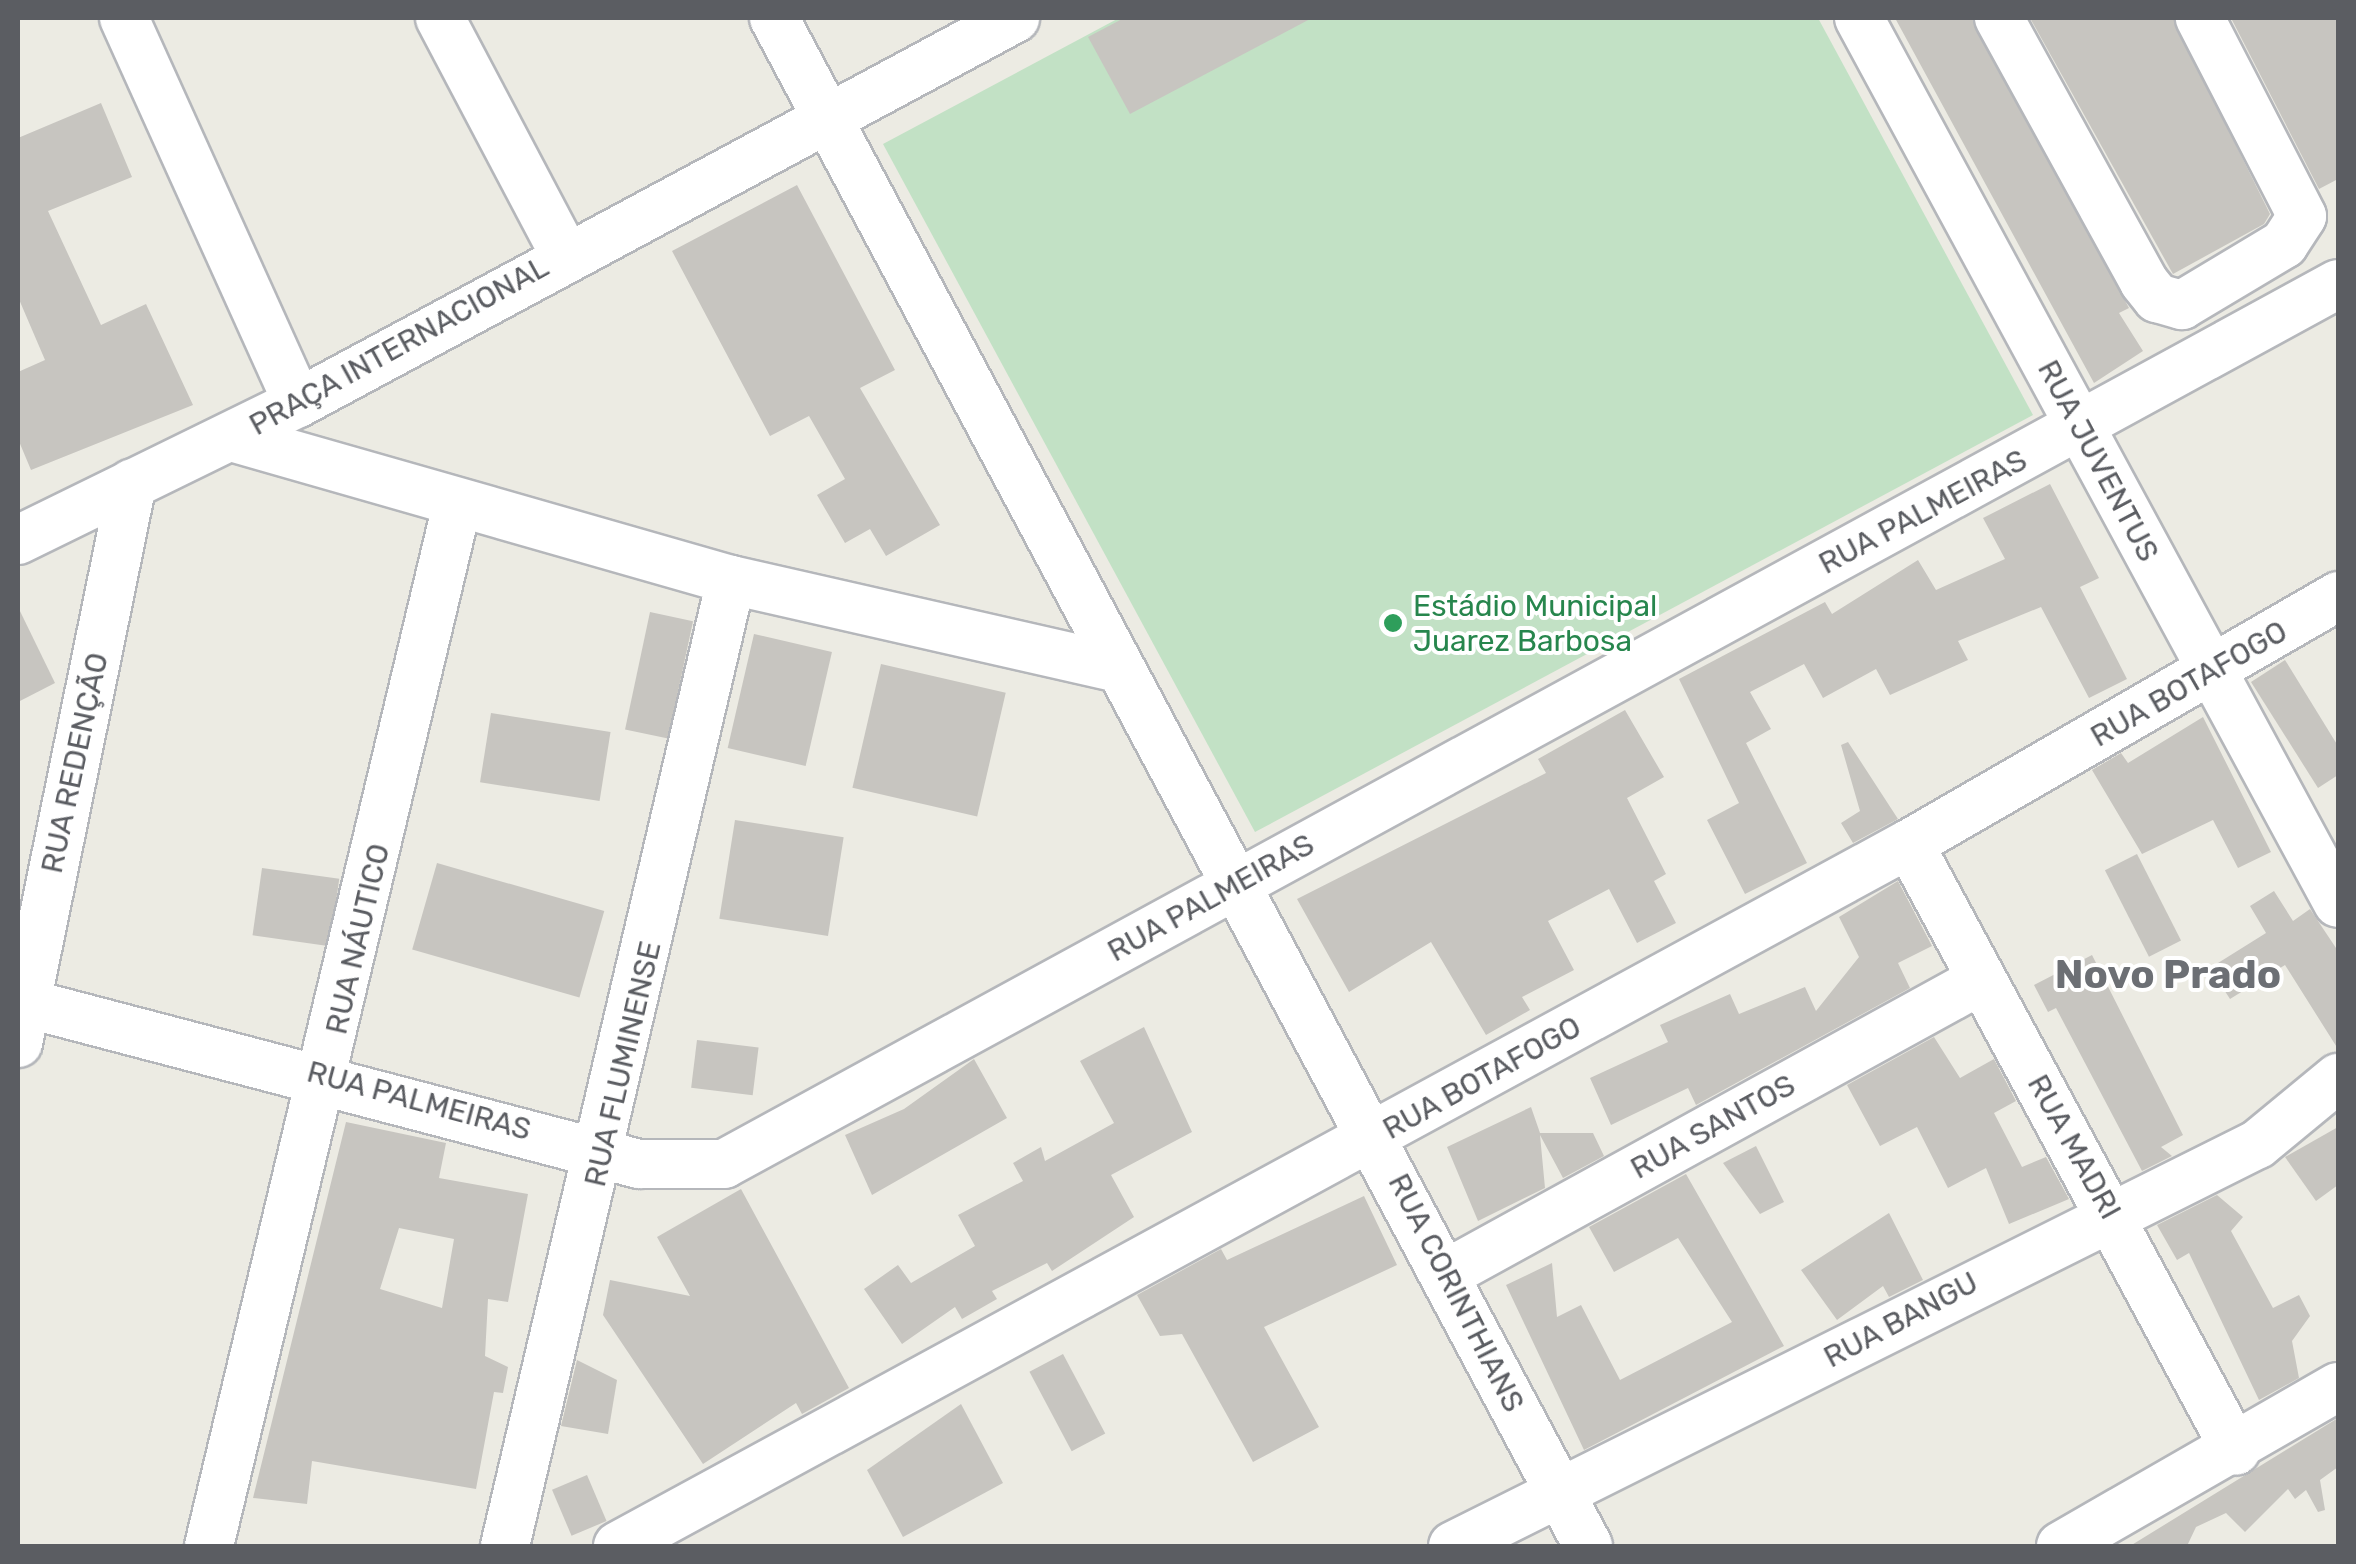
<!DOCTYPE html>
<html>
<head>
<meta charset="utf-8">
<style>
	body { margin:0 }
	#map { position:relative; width:2356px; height:1564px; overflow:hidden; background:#ecebe3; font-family:Rubik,sans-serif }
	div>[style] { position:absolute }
	.green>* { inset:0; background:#c2e1c5 }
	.building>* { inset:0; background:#c7c5c0; transform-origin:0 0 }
	.roads { filter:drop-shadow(2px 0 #b5b7bb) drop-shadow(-2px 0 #b5b7bb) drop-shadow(0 2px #b5b7bb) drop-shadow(0 -2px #b5b7bb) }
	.minor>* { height:48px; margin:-24px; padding:0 24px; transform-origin:24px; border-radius:24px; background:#fff }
	.dots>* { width:28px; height:28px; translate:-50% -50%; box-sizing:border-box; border:5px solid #fff; border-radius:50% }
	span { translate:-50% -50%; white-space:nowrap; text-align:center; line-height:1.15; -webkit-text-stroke:8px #fff; paint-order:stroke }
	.street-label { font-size:30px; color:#5b5d62 }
	.leisure-label { font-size:30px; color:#27864d }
	.left { translate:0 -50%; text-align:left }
	.district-label { font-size:40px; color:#6c6f74; font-weight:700 }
	.frame { position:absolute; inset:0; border:20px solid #5b5d62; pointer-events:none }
</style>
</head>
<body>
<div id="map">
	<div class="green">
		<i style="clip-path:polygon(1119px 18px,1818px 18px,2033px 415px,1255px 832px,883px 144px)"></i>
	</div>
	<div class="building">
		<i style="clip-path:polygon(1124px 18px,1312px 18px,1130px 114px,1088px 37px)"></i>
		<i style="clip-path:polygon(1895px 18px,1972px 18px,2129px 308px,2119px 313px,2143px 351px,2094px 383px)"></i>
		<i style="clip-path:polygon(2030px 18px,2173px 18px,2270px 214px,2264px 224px,2173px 274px)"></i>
		<i style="clip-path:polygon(2231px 18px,2338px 18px,2338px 179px,2319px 189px)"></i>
		<i style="clip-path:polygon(101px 103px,132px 177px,48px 211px,101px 325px,146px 304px,193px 405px,31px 470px,18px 439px,18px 372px,45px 360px,18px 297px,18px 138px)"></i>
		<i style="clip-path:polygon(797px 185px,895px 370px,860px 388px,940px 525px,886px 556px,870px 529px,845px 543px,817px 495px,845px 479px,809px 416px,770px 436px,672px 251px)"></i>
		<i style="clip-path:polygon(2050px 484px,2099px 578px,2080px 587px,2127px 679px,2089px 698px,2041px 607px,1958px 641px,1968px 660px,1890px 695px,1876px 669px,1823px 698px,1804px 664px,1750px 692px,1771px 729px,1746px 743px,1807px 863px,1745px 894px,1707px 820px,1739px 803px,1679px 679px,1825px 602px,1832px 614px,1918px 560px,1936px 590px,2005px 559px,1983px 518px)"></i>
		<i style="clip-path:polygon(18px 607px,55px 683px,18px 702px)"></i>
		<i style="left:650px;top:612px;width:44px;height:120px;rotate:12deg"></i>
		<i style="left:754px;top:634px;width:80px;height:117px;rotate:13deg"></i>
		<i style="clip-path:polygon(2285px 660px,2338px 746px,2338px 775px,2318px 788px,2251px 682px)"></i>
		<i style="left:881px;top:664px;width:128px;height:127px;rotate:13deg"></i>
		<i style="clip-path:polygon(1625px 710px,1664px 777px,1627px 798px,1666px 874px,1654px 881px,1676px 923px,1637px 943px,1609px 889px,1548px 921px,1574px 970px,1522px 997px,1530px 1010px,1486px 1035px,1431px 942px,1349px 992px,1297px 899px,1546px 773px,1538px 759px)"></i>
		<i style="left:491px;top:713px;width:121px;height:70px;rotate:9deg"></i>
		<i style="clip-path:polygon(2203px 717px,2271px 852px,2238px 868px,2213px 820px,2142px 854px,2092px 770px,2121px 753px,2128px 763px)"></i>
		<i style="clip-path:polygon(1848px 742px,1898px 819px,1853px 843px,1841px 823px,1860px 811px,1841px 745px)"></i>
		<i style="left:735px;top:820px;width:110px;height:100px;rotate:9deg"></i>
		<i style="left:2137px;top:854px;width:97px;height:36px;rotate:63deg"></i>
		<i style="left:437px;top:863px;width:174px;height:90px;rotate:16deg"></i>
		<i style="left:262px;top:868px;width:78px;height:68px;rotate:8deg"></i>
		<i style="clip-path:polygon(1898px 881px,1932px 946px,1898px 963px,1910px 988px,1696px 1105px,1688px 1088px,1611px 1125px,1590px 1078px,1668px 1042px,1660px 1025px,1730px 994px,1739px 1014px,1805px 987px,1816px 1011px,1859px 957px,1839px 917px)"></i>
		<i style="clip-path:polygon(2274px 891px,2293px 921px,2310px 909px,2338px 951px,2338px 1049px,2285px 965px,2230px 999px,2210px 968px,2266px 933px,2250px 906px)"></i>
		<i style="clip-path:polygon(2092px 955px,2183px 1135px,2161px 1147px,2172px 1156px,2142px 1171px,2056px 1008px,2048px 1012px,2034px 985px)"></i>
		<i style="clip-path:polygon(1144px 1027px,1192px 1132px,1111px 1175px,1134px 1217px,1052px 1271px,1047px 1263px,992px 1291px,997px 1299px,962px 1319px,955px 1307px,902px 1344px,864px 1289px,898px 1265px,911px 1283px,975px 1246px,958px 1215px,1023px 1181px,1013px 1163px,1041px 1147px,1045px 1161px,1114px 1123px,1080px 1061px)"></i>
		<i style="clip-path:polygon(1934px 1037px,1960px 1078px,1994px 1059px,2016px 1101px,1994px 1113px,2022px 1167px,2046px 1157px,2069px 1199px,2009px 1224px,1986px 1168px,1948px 1188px,1917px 1127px,1880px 1146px,1847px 1085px)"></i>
		<i style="left:697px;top:1040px;width:62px;height:48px;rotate:7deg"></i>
		<i style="clip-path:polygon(974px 1059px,1007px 1118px,872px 1195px,845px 1135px,904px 1109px)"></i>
		<i style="clip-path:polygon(1531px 1107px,1540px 1133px,1593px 1133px,1604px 1156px,1563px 1178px,1540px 1135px,1545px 1188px,1478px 1221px,1447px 1147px)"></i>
		<i style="clip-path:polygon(evenodd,346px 1122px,446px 1143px,439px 1178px,528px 1194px,508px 1302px,488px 1299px,485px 1356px,508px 1367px,503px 1393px,494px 1392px,476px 1489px,312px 1461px,307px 1504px,253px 1498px,346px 1122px,399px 1228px,454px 1239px,442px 1308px,380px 1289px,399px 1228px)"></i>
		<i style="clip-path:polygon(2338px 1127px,2338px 1185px,2316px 1201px,2285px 1157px)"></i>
		<i style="clip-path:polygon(1756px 1146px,1784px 1202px,1760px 1214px,1723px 1163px)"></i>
		<i style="clip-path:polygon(1686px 1174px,1784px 1346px,1584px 1450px,1506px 1285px,1552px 1263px,1557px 1317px,1581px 1305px,1620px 1380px,1732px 1322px,1678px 1238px,1614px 1272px,1589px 1227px)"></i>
		<i style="clip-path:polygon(741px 1189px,849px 1388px,802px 1414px,796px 1403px,703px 1464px,603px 1315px,610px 1280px,690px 1296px,657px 1237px)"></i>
		<i style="clip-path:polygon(2217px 1195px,2243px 1217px,2231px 1231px,2273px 1308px,2299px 1295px,2310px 1316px,2292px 1341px,2299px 1378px,2259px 1400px,2189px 1253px,2177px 1260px,2157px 1225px)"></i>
		<i style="clip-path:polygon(1364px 1196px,1397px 1265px,1264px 1327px,1319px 1427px,1253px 1462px,1182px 1334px,1160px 1336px,1137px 1295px,1221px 1249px,1227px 1260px)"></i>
		<i style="clip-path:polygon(1889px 1213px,1923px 1280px,1889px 1297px,1883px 1286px,1837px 1320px,1801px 1270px)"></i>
		<i style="left:1063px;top:1354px;width:90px;height:38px;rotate:62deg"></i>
		<i style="clip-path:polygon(577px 1360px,617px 1380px,608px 1434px,561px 1426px)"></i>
		<i style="clip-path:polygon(961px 1404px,1003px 1483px,903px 1537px,867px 1470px)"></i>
		<i style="clip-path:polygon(2338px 1418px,2338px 1467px,2320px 1480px,2325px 1510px,2318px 1512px,2306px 1490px,2295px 1499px,2288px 1489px,2245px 1532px,2226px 1513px,2196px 1527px,2187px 1546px,2130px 1546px)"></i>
		<i style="left:587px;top:1475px;width:50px;height:38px;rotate:67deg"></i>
	</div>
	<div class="roads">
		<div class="minor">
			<i style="left:124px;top:18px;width:422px;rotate:65.7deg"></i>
			<i style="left:440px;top:18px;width:268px;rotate:62.2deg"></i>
			<i style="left:774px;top:18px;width:1731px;rotate:61.95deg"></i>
			<i style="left:1859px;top:18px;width:1006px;rotate:61.58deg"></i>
			<i style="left:1999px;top:18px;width:301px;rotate:61.2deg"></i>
			<i style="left:2144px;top:282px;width:21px;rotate:51deg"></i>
			<i style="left:2157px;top:298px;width:26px;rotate:16deg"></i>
			<i style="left:2182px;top:305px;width:119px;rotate:-30.9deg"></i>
			<i style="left:2284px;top:244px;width:33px;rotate:-57deg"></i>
			<i style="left:2302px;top:216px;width:223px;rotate:-117.3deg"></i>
			<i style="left:231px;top:437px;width:520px;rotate:15.96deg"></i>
			<i style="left:731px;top:580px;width:393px;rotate:12.8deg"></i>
			<i style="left:18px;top:540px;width:312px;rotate:-26.1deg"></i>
			<i style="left:298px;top:403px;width:814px;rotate:-28.23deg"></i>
			<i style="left:1909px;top:844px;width:689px;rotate:61.69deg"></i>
			<i style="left:18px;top:1001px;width:642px;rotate:14.71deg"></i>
			<i style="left:639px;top:1164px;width:85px"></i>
			<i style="left:724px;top:1164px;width:1838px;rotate:-28.6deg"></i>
			<i style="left:18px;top:1043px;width:571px;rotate:-78.49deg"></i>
			<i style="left:1446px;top:1274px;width:610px;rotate:-28.79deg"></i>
			<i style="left:209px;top:1546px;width:1070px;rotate:-76.6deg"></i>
			<i style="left:505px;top:1546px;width:992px;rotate:-76.83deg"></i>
			<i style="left:618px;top:1546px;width:1470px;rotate:-28.54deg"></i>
			<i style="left:1909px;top:844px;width:496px;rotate:-30deg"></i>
			<i style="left:1453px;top:1546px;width:900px;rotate:-26.54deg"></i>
			<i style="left:2258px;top:1144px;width:104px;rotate:-39.5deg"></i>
			<i style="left:2061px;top:1546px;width:319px;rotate:-29.9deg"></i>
		</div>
	</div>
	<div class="dots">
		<i style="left:1393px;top:623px;background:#2e9e5b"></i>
	</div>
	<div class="street-label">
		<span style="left:399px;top:346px;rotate:-29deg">PRAÇA INTERNACIONAL</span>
		<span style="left:2098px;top:461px;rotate:62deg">RUA JUVENTUS</span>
		<span style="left:1923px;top:512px;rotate:-28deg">RUA PALMEIRAS</span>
		<span style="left:2189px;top:684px;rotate:-30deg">RUA BOTAFOGO</span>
		<span style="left:75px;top:763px;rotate:-78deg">RUA REDENÇÃO</span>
		<span style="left:1211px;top:898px;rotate:-29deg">RUA PALMEIRAS</span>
		<span style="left:358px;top:939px;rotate:-77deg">RUA NÁUTICO</span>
		<span style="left:623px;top:1064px;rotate:-77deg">RUA FLUMINENSE</span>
		<span style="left:1482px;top:1078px;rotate:-29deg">RUA BOTAFOGO</span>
		<span style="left:419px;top:1101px;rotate:15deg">RUA PALMEIRAS</span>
		<span style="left:1713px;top:1127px;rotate:-29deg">RUA SANTOS</span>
		<span style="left:2074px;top:1147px;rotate:61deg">RUA MADRI</span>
		<span style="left:1456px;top:1293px;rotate:63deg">RUA CORINTHIANS</span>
		<span style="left:1901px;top:1320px;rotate:-28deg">RUA BANGU</span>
	</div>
	<div class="leisure-label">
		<span class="left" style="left:1413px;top:623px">Estádio Municipal<br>Juarez Barbosa</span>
	</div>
	<div class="district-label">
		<span style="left:2168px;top:975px">Novo Prado</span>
	</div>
	<div class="frame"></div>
</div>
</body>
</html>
